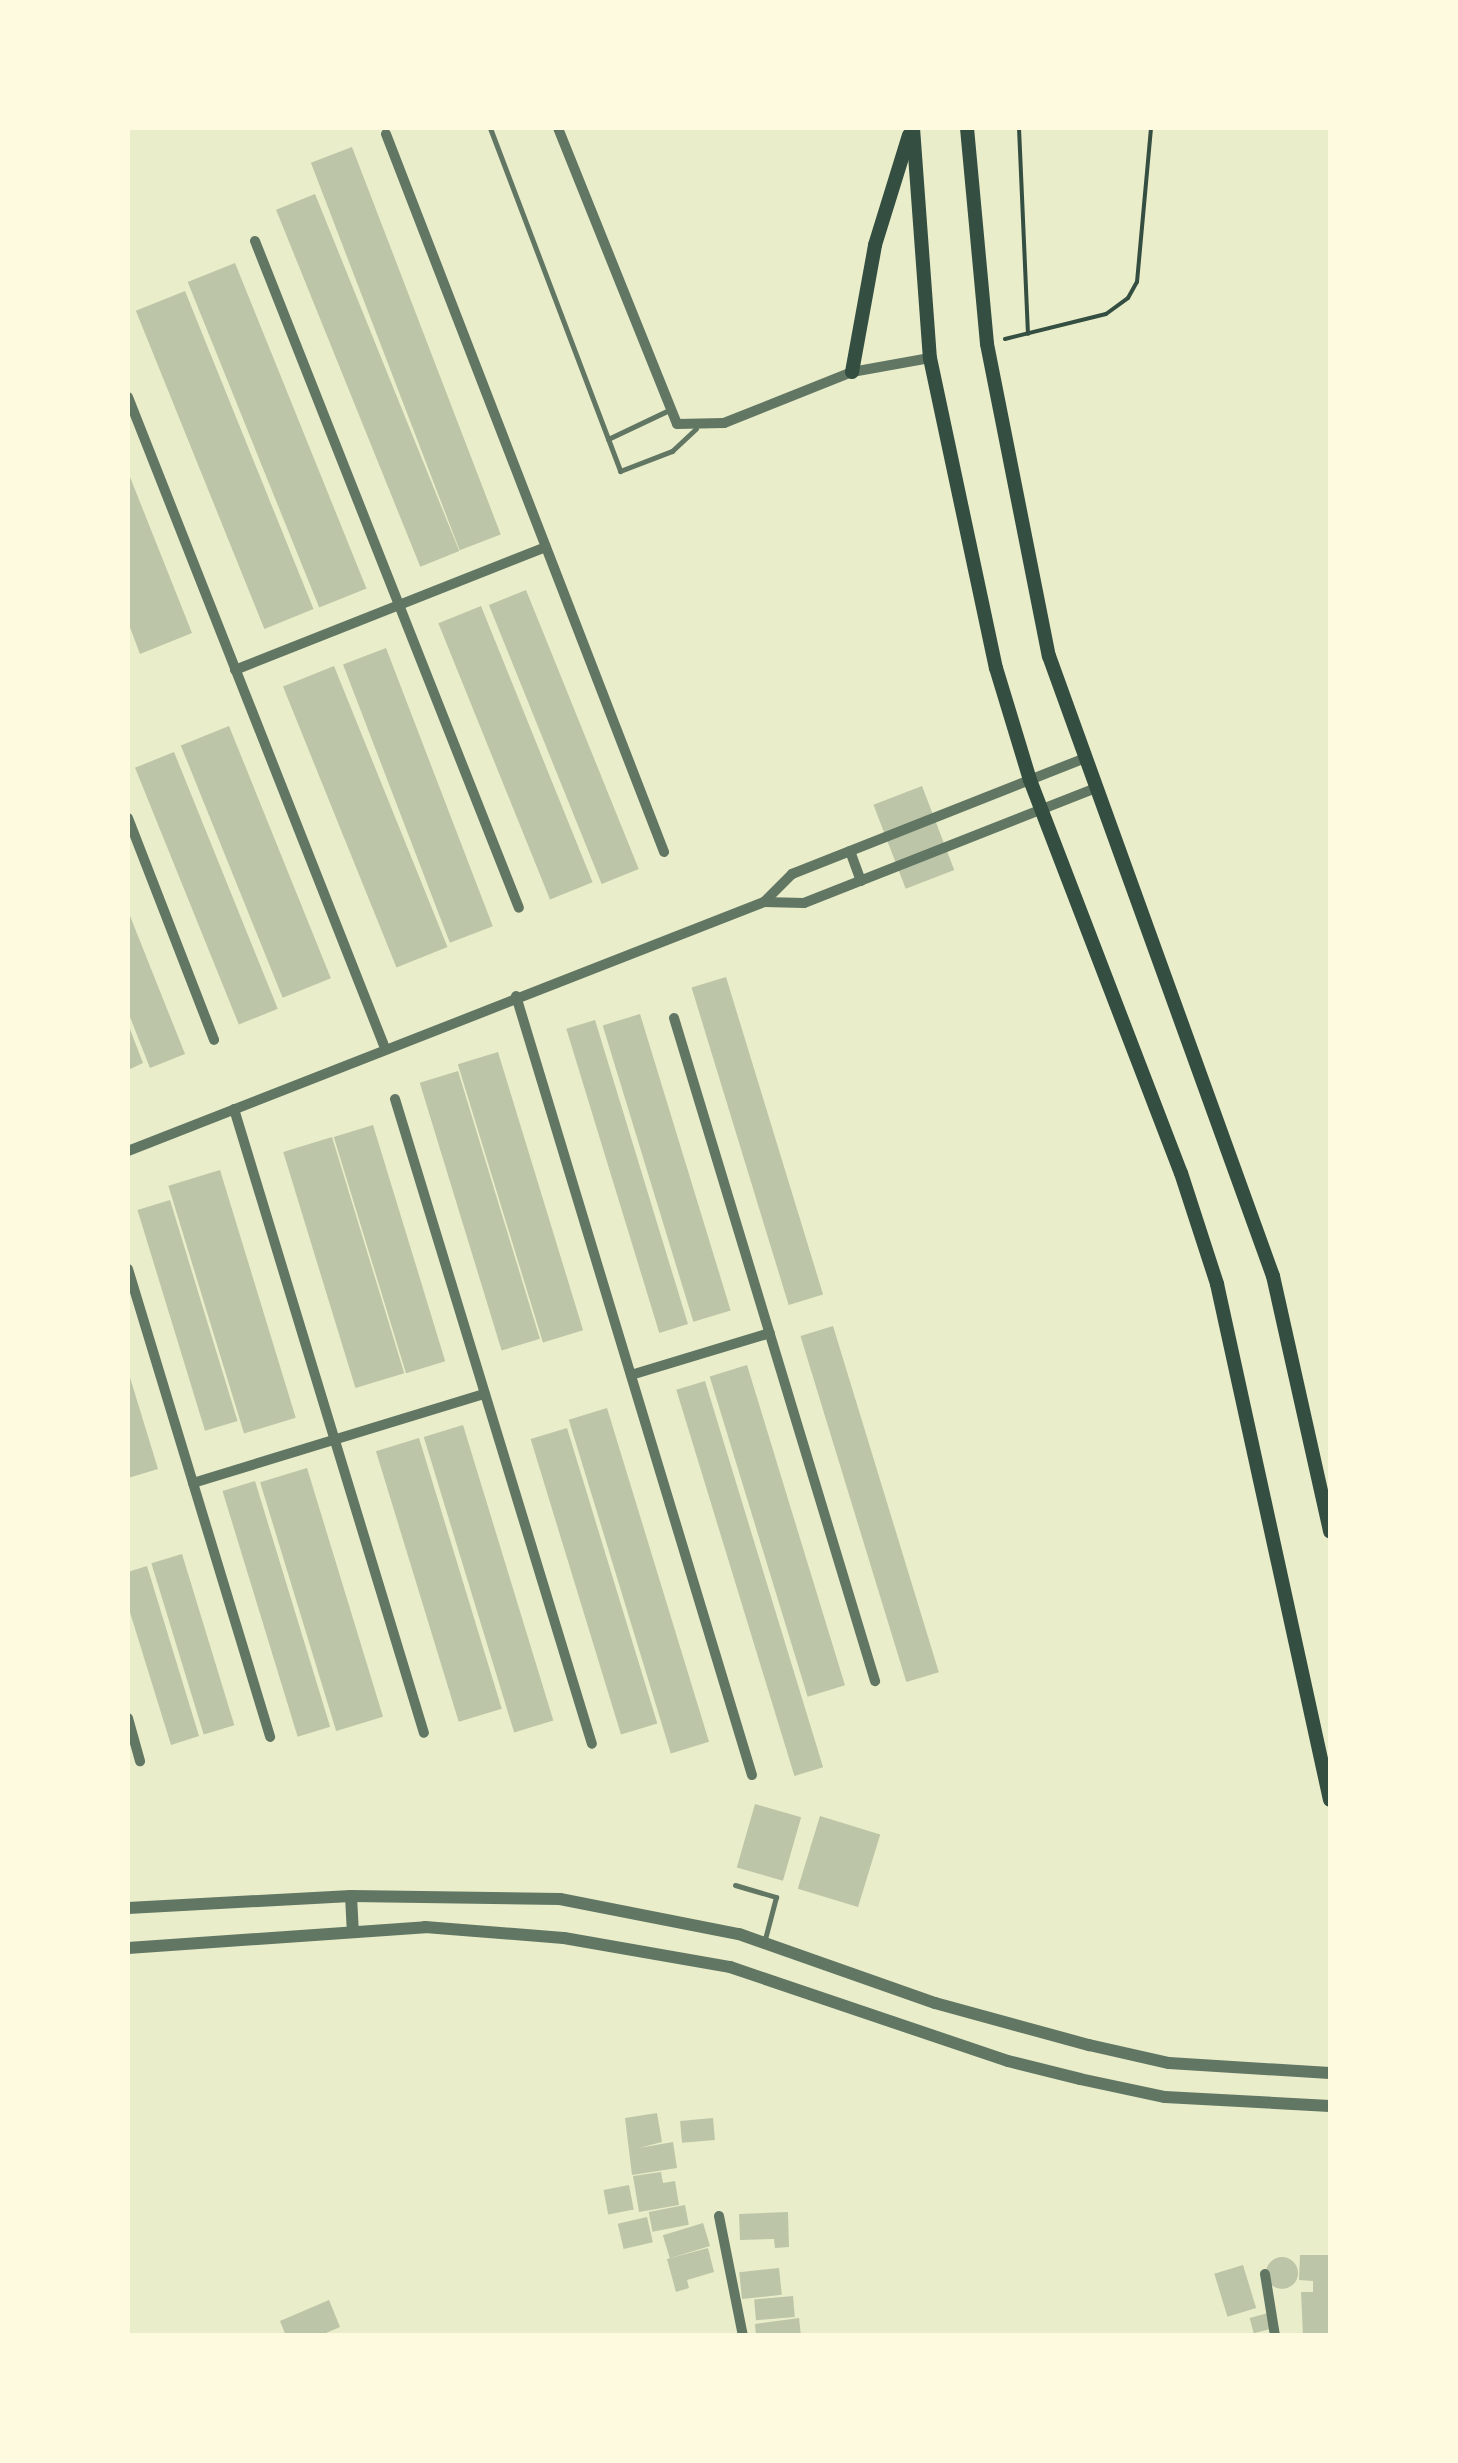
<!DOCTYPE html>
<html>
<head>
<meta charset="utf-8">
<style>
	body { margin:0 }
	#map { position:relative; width:1458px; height:2463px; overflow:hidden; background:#e9edc9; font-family:"Work Sans",sans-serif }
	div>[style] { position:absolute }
	.building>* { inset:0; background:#bcc5a7; transform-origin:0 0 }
	.round { border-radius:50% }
	.path>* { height:4px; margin:-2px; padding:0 2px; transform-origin:2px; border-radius:2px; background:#344e41 }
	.service>* { height:5px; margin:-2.5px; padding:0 2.5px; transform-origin:2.5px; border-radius:2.5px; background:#617663 }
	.minor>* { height:10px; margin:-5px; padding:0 5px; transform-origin:5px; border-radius:5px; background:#617663 }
	.tertiary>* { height:12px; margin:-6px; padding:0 6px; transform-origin:6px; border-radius:6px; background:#617663 }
	.secondary>* { height:14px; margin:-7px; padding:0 7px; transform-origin:7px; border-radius:7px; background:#344e41 }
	span { translate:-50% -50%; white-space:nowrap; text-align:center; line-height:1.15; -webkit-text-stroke:10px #fefae0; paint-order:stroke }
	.frame { position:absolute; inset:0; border:130px solid #fefae0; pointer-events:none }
</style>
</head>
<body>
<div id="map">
	<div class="building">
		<i style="left:352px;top:147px;width:415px;height:44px;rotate:69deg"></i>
		<i style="left:315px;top:194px;width:385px;height:42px;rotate:68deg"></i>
		<i style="left:235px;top:263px;width:351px;height:51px;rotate:68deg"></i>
		<i style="left:185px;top:291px;width:343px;height:53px;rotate:68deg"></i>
		<i style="clip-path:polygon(128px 472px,192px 633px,140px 654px,128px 622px)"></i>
		<i style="left:526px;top:590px;width:301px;height:40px;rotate:68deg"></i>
		<i style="left:481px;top:606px;width:298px;height:46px;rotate:68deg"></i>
		<i style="left:386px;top:648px;width:298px;height:46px;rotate:69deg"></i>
		<i style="left:334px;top:666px;width:303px;height:55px;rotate:68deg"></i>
		<i style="left:229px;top:726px;width:272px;height:52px;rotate:68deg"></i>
		<i style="left:174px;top:752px;width:277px;height:42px;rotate:68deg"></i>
		<i style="left:922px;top:786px;width:90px;height:52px;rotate:69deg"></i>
		<i style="clip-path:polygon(128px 911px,185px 1054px,150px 1068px,128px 1012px)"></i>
		<i style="left:726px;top:977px;width:332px;height:36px;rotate:73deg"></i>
		<i style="left:640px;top:1014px;width:310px;height:39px;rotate:73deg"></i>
		<i style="left:595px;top:1020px;width:318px;height:30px;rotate:73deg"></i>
		<i style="clip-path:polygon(128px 1024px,143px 1063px,128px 1070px)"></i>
		<i style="left:498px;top:1052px;width:291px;height:42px;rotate:73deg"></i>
		<i style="left:458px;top:1071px;width:280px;height:40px;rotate:73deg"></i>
		<i style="left:373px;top:1125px;width:247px;height:41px;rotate:73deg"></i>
		<i style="left:332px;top:1137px;width:247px;height:51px;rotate:73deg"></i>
		<i style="left:220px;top:1170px;width:259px;height:54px;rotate:73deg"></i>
		<i style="left:170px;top:1200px;width:231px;height:34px;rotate:73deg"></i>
		<i style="left:833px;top:1326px;width:362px;height:34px;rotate:73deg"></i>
		<i style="left:747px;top:1365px;width:335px;height:39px;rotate:73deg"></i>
		<i style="clip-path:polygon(128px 1371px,158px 1469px,128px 1478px)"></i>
		<i style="left:705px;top:1381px;width:404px;height:30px;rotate:73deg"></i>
		<i style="left:607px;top:1408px;width:349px;height:40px;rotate:73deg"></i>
		<i style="left:463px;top:1425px;width:309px;height:41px;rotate:73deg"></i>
		<i style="left:567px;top:1428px;width:309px;height:38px;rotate:73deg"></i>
		<i style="left:419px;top:1438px;width:283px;height:45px;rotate:73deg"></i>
		<i style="left:307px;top:1468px;width:260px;height:49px;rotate:73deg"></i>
		<i style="left:255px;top:1481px;width:257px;height:34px;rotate:73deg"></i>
		<i style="left:182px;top:1554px;width:179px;height:32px;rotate:73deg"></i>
		<i style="clip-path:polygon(147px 1566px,199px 1736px,171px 1745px,128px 1606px,128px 1572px)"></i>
		<i style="left:755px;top:1804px;width:48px;height:66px;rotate:16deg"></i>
		<i style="left:820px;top:1816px;width:63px;height:76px;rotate:17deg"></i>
		<i style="clip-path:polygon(657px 2113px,662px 2142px,639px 2148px,673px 2142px,677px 2168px,632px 2175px,625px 2118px)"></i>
		<i style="left:713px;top:2118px;width:22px;height:33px;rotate:85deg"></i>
		<i style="clip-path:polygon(661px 2172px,663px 2183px,675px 2181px,679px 2205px,639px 2212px,633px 2176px)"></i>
		<i style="left:629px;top:2185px;width:25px;height:26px;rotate:79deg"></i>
		<i style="left:685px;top:2205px;width:20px;height:37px;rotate:79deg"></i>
		<i style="clip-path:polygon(788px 2212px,789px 2247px,775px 2248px,774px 2239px,740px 2240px,739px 2214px)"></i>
		<i style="left:647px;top:2217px;width:26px;height:30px;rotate:77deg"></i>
		<i style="left:703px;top:2223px;width:24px;height:42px;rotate:73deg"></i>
		<i style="clip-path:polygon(708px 2248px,714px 2272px,687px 2280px,689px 2288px,676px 2292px,667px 2259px)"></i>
		<i style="clip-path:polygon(1300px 2255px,1330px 2255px,1330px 2336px,1303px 2336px,1301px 2292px,1313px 2292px,1313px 2281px,1299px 2280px)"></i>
		<i class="round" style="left:1266px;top:2257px;width:32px;height:32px"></i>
		<i style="left:1243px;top:2265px;width:45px;height:30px;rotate:73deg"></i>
		<i style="left:779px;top:2268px;width:27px;height:40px;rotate:84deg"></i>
		<i style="left:793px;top:2296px;width:21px;height:39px;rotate:85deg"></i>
		<i style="clip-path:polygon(329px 2300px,340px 2327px,319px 2336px,286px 2336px,280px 2321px)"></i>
		<i style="left:1268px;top:2313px;width:16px;height:19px;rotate:75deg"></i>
		<i style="clip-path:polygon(799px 2318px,801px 2336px,756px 2336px,755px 2324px)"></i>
	</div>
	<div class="path">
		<i style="left:1019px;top:128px;width:206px;rotate:87.5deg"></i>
		<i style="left:1005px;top:339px;width:104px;rotate:-13.9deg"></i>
		<i style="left:1106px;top:314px;width:27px;rotate:-36deg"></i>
		<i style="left:1128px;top:298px;width:18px;rotate:-61deg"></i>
		<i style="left:1137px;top:282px;width:155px;rotate:-84.8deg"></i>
	</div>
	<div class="service">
		<i style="left:490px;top:128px;width:367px;rotate:69.2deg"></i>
		<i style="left:620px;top:471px;width:56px;rotate:-21deg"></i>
		<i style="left:672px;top:451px;width:33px;rotate:-43deg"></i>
		<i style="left:608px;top:439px;width:65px;rotate:-25.4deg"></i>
		<i style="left:735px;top:1885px;width:43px;rotate:16.3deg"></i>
		<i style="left:776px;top:1897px;width:43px;rotate:104.7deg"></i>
	</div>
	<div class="minor">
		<i style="left:558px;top:128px;width:319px;rotate:68.1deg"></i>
		<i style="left:677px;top:424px;width:47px;rotate:-1.2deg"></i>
		<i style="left:724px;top:423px;width:138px;rotate:-21.7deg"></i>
		<i style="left:852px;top:372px;width:79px;rotate:-10.2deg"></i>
		<i style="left:386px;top:134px;width:770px;rotate:68.83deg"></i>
		<i style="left:255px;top:241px;width:717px;rotate:68.41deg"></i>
		<i style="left:128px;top:397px;width:700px;rotate:68.46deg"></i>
		<i style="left:235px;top:670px;width:334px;rotate:-21.6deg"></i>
		<i style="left:128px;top:818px;width:238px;rotate:68.8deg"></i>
		<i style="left:850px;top:851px;width:32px;rotate:70deg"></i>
		<i style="left:764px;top:902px;width:40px;rotate:-45deg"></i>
		<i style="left:792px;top:874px;width:313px;rotate:-21.6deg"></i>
		<i style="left:516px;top:996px;width:814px;rotate:73.15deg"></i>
		<i style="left:674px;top:1018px;width:693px;rotate:73.13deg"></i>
		<i style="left:395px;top:1099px;width:674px;rotate:73.02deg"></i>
		<i style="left:234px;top:1109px;width:652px;rotate:73.07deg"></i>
		<i style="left:128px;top:1151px;width:683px;rotate:-21.38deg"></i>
		<i style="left:764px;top:902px;width:40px;rotate:1.4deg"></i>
		<i style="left:804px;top:903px;width:312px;rotate:-21.5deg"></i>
		<i style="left:128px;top:1269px;width:489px;rotate:73.1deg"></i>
		<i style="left:631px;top:1375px;width:145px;rotate:-16.8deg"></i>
		<i style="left:193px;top:1483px;width:305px;rotate:-17deg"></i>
		<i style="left:128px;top:1718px;width:45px;rotate:74.4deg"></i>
		<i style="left:719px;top:2216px;width:122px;rotate:78.7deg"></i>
		<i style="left:1265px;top:2274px;width:63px;rotate:80.8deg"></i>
	</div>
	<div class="tertiary">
		<i style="left:351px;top:1896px;width:35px;rotate:87deg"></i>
		<i style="left:128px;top:1908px;width:223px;rotate:-3.1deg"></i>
		<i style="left:351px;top:1896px;width:209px;rotate:0.8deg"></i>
		<i style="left:560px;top:1899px;width:182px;rotate:11.1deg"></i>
		<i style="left:739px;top:1934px;width:208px;rotate:19.4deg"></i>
		<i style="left:935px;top:2003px;width:160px;rotate:15.3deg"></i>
		<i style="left:1089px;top:2045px;width:82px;rotate:12.7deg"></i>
		<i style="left:1169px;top:2063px;width:161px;rotate:3.6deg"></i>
		<i style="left:128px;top:1948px;width:298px;rotate:-4deg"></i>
		<i style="left:425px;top:1927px;width:139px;rotate:4.5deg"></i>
		<i style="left:564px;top:1938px;width:169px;rotate:9.9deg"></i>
		<i style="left:730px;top:1967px;width:293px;rotate:18.7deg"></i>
		<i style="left:1008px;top:2061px;width:74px;rotate:14deg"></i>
		<i style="left:1080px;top:2079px;width:87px;rotate:12deg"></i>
		<i style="left:1165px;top:2097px;width:165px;rotate:3.1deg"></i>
	</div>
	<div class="secondary">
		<i style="left:913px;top:128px;width:231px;rotate:85.8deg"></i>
		<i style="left:930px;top:358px;width:317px;rotate:78deg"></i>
		<i style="left:996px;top:668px;width:117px;rotate:73.1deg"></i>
		<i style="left:1030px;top:780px;width:421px;rotate:69deg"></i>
		<i style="left:1181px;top:1173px;width:117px;rotate:72deg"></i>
		<i style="left:1217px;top:1284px;width:528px;rotate:77.65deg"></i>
		<i style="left:967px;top:128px;width:217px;rotate:84.7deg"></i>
		<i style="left:987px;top:344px;width:318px;rotate:78.8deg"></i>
		<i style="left:1049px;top:656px;width:659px;rotate:70.14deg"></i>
		<i style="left:1273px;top:1276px;width:262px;rotate:77.4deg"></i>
		<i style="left:852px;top:372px;width:129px;rotate:-79.7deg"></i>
		<i style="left:875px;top:245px;width:115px;rotate:-72.8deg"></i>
	</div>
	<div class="frame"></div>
</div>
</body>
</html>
